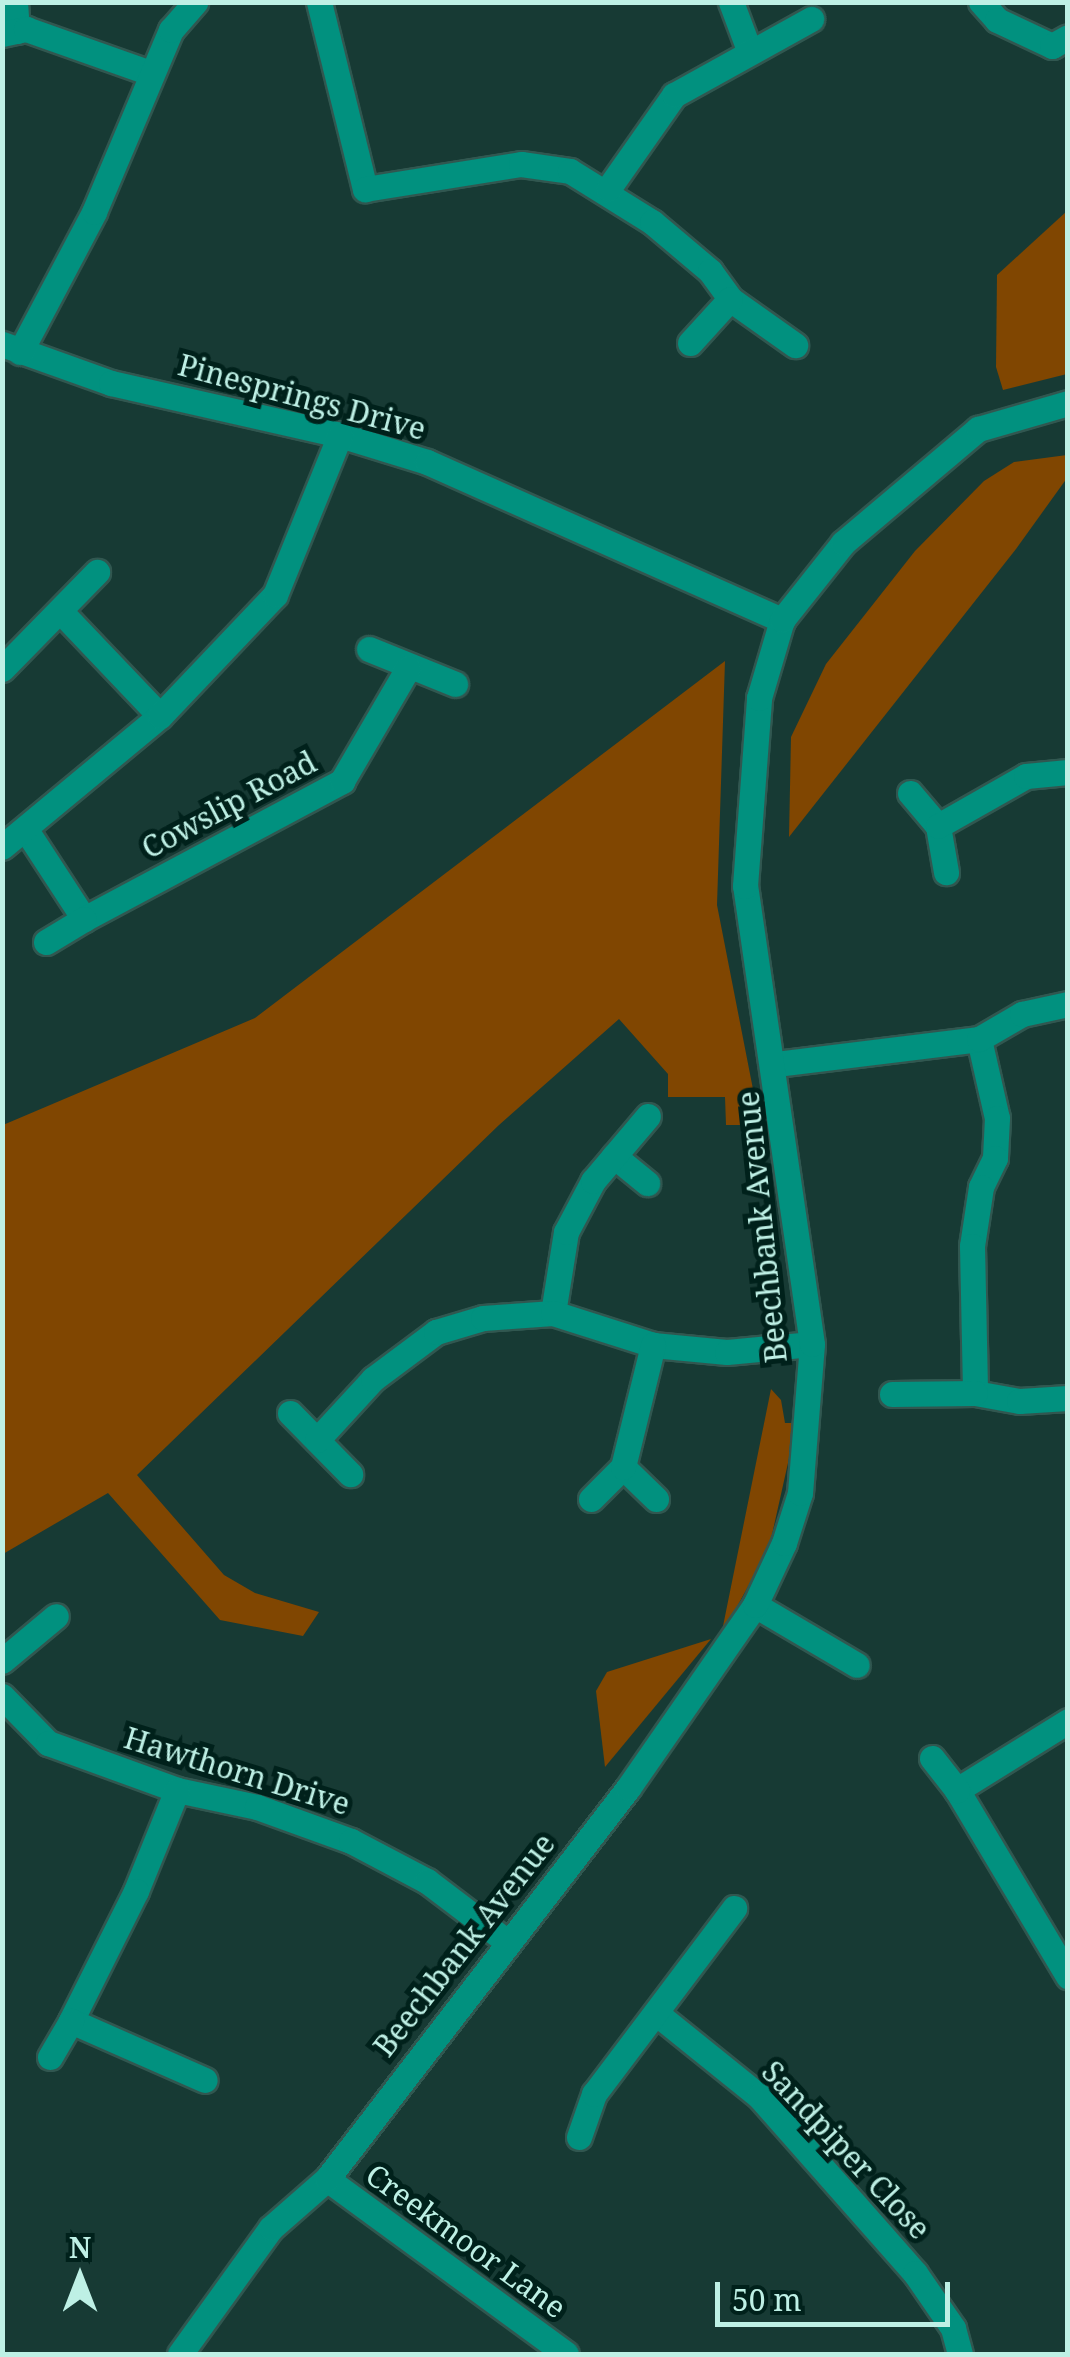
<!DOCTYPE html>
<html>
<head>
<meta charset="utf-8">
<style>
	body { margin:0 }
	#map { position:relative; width:1070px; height:2357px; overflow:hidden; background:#173a34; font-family:"Noto Serif",serif }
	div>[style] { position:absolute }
	.green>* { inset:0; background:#804601 }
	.roads { filter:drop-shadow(2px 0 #315750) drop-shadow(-2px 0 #315750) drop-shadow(0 2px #315750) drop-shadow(0 -2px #315750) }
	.street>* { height:25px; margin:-12.5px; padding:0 12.5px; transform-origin:12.5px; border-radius:12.5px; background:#01917f }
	span { translate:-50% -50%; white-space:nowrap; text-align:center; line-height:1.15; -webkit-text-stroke:10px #00211b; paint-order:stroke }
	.street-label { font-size:30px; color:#bef0e5 }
	.frame { position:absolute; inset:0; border:5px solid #bef0e5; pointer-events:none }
	.north { position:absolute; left:30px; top:2227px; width:100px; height:100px; -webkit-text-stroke:8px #00211b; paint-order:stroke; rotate:0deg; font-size:28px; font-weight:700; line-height:40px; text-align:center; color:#bef0e5 }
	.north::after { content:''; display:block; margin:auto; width:35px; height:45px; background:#bef0e5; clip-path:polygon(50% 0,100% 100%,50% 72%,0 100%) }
	.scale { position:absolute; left:715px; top:2282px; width:235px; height:45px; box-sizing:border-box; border:5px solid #bef0e5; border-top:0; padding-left:12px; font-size:30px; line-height:35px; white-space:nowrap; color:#bef0e5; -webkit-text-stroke:8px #00211b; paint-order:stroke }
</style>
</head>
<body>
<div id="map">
	<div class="green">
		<i style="clip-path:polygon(1067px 211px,1067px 374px,1003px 390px,996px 367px,997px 275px)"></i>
		<i style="clip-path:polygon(1067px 455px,1067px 478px,1016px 549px,789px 837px,791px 737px,826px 664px,915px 551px,984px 481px,1014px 462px)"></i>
		<i style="clip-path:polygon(725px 661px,717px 905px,760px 1125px,726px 1125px,725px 1097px,668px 1097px,668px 1074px,619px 1019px,499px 1125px,137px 1475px,224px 1575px,255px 1593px,319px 1612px,303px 1636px,220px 1620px,108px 1493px,3px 1554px,3px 1125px,255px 1018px)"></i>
		<i style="clip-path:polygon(771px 1389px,781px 1400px,785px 1423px,792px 1423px,790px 1454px,769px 1548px,721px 1636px)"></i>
		<i style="clip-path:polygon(711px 1639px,605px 1767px,596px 1691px,607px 1672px)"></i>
	</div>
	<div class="roads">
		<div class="street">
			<i style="left:15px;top:2px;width:29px;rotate:86deg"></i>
			<i style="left:319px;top:2px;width:193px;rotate:76.2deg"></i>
			<i style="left:365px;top:189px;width:158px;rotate:-9.1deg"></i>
			<i style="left:521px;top:164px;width:49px;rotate:8.1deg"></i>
			<i style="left:570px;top:171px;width:97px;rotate:31.9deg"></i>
			<i style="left:652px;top:222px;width:76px;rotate:40.2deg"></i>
			<i style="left:710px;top:271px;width:34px;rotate:54deg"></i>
			<i style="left:730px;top:299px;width:80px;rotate:35.3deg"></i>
			<i style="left:731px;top:2px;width:51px;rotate:69.4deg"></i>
			<i style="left:981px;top:2px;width:24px;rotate:48deg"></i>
			<i style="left:997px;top:20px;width:61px;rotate:25.3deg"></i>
			<i style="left:1052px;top:46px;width:18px;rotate:-29deg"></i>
			<i style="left:2px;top:34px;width:25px;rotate:-12deg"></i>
			<i style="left:26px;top:29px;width:132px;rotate:19.5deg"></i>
			<i style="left:608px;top:189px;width:115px;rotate:-54.9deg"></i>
			<i style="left:674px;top:95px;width:157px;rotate:-29deg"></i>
			<i style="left:690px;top:343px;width:59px;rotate:-47.7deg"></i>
			<i style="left:2px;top:344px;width:116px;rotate:19.7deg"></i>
			<i style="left:111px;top:383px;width:235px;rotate:12.8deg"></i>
			<i style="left:340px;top:435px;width:91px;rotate:17.2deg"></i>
			<i style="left:427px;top:462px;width:389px;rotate:24deg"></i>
			<i style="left:20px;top:352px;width:158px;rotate:-62.1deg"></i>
			<i style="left:94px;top:212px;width:198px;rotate:-67.1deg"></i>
			<i style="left:171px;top:30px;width:37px;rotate:-49deg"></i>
			<i style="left:62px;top:613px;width:142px;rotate:46.4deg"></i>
			<i style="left:369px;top:649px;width:93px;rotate:22.1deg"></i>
			<i style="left:2px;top:669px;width:136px;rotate:-45.6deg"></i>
			<i style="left:910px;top:793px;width:43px;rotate:49.7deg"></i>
			<i style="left:938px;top:826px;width:47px;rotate:80.1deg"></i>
			<i style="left:938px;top:826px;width:101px;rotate:-29.6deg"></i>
			<i style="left:1026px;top:776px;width:42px;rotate:-5.4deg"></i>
			<i style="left:28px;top:833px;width:103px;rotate:56.9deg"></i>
			<i style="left:84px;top:919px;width:293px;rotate:-28.1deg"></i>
			<i style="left:342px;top:781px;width:131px;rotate:-59.7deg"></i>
			<i style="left:2px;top:847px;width:205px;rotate:-39.7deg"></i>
			<i style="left:160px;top:716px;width:167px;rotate:-46.5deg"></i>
			<i style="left:275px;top:595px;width:173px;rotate:-67.9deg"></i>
			<i style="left:46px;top:942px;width:44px;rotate:-31.2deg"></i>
			<i style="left:979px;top:1039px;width:81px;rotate:77.2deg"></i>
			<i style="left:997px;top:1118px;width:40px;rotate:92.9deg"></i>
			<i style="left:995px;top:1158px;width:32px;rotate:116deg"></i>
			<i style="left:981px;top:1187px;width:60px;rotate:98.7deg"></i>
			<i style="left:972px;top:1246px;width:147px;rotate:88.8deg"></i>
			<i style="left:975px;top:1393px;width:45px;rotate:10.3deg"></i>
			<i style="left:1019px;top:1401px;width:49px;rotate:-3.5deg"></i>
			<i style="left:776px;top:1064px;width:205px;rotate:-7deg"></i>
			<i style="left:979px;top:1039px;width:50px;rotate:-30.2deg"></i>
			<i style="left:1022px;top:1014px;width:47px;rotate:-12.3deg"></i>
			<i style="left:614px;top:1156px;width:43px;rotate:39.3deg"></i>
			<i style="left:553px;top:1313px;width:82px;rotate:-80.9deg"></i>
			<i style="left:566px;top:1232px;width:58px;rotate:-62.1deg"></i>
			<i style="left:593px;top:1181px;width:85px;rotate:-49.8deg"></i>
			<i style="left:892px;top:1394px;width:83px;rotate:-0.7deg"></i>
			<i style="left:290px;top:1413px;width:86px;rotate:45.5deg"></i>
			<i style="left:317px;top:1440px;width:83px;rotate:-47.4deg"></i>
			<i style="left:373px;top:1379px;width:79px;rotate:-36.7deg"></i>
			<i style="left:436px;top:1332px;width:49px;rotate:-16.6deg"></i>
			<i style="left:483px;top:1318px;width:70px;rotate:-4.1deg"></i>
			<i style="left:553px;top:1313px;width:105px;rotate:17.7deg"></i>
			<i style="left:653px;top:1345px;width:74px;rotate:5.4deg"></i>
			<i style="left:727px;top:1352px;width:85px;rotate:-5.4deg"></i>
			<i style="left:623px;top:1467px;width:46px;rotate:44.1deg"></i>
			<i style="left:591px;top:1499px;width:45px;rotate:-45deg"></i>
			<i style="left:623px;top:1467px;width:126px;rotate:-76.2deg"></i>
			<i style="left:755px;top:1605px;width:118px;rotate:30.5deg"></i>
			<i style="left:2px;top:1661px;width:70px;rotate:-39.8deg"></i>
			<i style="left:2px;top:1696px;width:66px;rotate:45.6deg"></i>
			<i style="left:48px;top:1743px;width:137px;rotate:20deg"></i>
			<i style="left:177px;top:1790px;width:82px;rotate:12deg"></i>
			<i style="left:257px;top:1807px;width:100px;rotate:19.9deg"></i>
			<i style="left:351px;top:1841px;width:86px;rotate:27.8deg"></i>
			<i style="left:427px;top:1881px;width:99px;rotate:37.2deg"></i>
			<i style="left:1068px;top:1721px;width:131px;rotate:148.1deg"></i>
			<i style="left:957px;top:1790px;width:217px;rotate:59.2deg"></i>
			<i style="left:932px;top:1758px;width:41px;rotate:52deg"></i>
			<i style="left:177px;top:1790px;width:109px;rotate:112.1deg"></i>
			<i style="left:136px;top:1891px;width:145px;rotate:116.6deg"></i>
			<i style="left:71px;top:2021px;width:146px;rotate:23.8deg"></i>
			<i style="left:656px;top:2013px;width:132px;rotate:38.9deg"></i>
			<i style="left:759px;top:2096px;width:236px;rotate:48.6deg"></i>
			<i style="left:915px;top:2273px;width:67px;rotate:55.4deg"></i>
			<i style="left:953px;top:2328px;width:27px;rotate:75deg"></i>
			<i style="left:50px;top:2057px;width:42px;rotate:-59.7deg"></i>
			<i style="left:579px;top:2137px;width:46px;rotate:-70.8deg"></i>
			<i style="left:594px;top:2094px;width:233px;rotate:-53deg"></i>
			<i style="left:327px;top:2179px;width:296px;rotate:36.2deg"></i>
			<i style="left:180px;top:2354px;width:155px;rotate:-54.2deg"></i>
			<i style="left:271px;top:2228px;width:74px;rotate:-41.2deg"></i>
			<i style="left:327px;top:2179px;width:493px;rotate:-52.4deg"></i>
			<i style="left:628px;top:1788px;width:223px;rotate:-55.2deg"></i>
			<i style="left:755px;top:1605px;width:68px;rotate:-64.9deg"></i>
			<i style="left:784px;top:1543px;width:52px;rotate:-72.3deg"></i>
			<i style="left:800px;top:1493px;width:149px;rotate:-85.4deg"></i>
			<i style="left:812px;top:1344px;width:463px;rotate:-98.3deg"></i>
			<i style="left:745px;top:886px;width:189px;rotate:-85.7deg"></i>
			<i style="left:759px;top:698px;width:81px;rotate:-73.6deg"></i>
			<i style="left:782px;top:620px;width:98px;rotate:-51.6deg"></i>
			<i style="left:843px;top:543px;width:177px;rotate:-40.2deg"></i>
			<i style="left:978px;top:429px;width:94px;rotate:-16.1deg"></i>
		</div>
	</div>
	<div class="street-label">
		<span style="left:302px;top:397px;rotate:15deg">Pinesprings Drive</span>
		<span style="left:229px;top:805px;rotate:-28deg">Cowslip Road</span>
		<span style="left:762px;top:1227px;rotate:-96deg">Beechbank Avenue</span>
		<span style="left:237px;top:1771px;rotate:17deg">Hawthorn Drive</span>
		<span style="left:464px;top:1945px;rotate:-52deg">Beechbank Avenue</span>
		<span style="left:846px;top:2150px;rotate:47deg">Sandpiper Close</span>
		<span style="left:466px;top:2241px;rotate:36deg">Creekmoor Lane</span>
	</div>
	<div class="frame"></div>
	<div class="north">N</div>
	<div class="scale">50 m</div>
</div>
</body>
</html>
